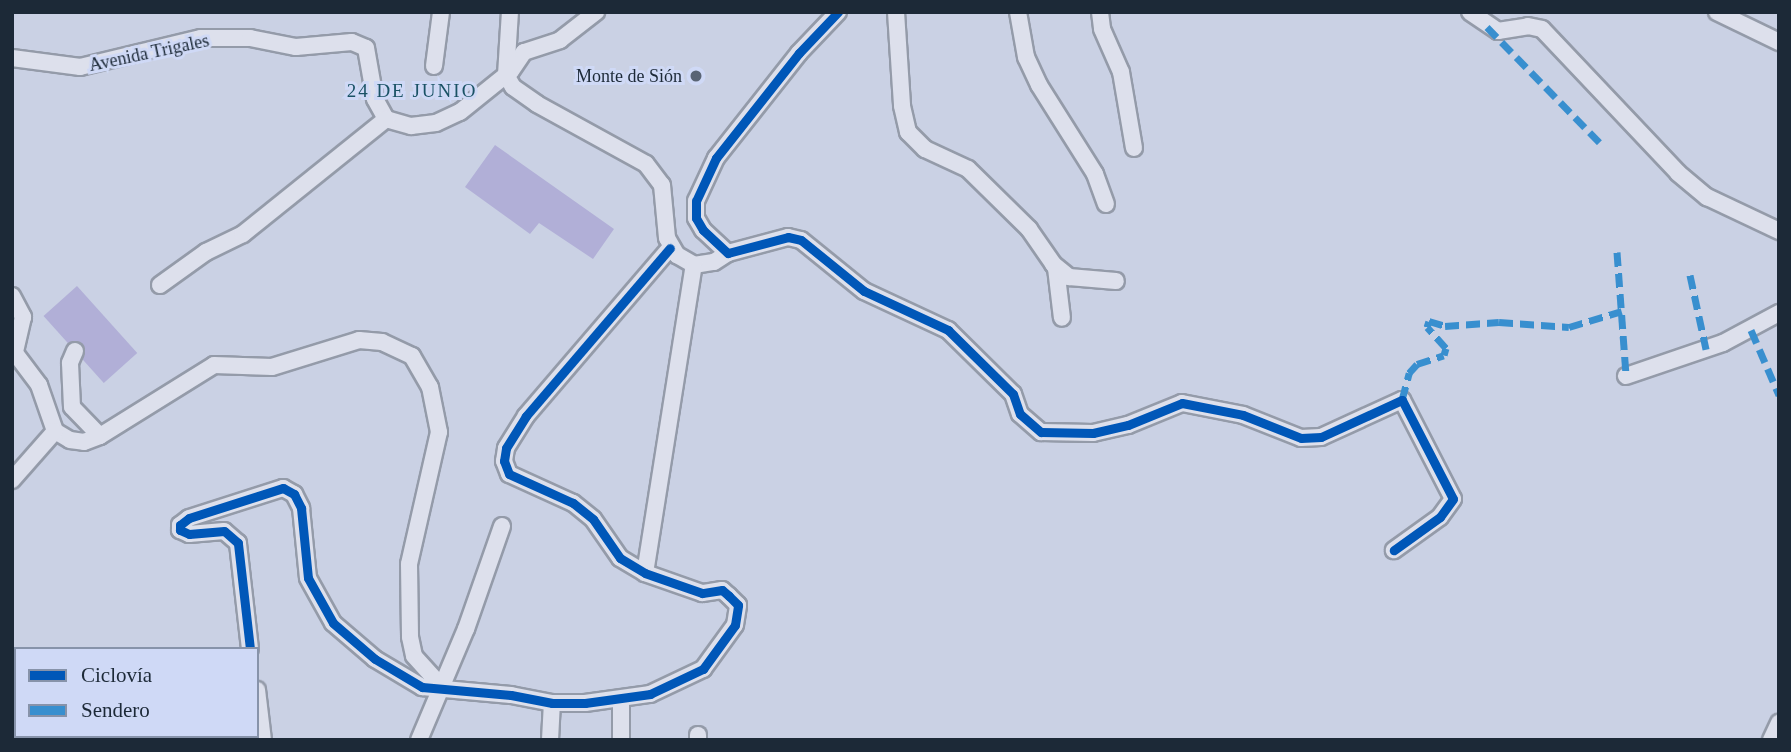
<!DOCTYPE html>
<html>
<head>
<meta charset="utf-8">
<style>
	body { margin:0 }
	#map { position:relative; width:1791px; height:752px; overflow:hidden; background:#cad1e4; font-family:"Times New Roman",serif }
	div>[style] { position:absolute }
	.green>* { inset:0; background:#b1afd7; transform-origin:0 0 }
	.roads { filter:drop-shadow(2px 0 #949ba9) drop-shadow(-2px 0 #949ba9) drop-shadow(0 2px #949ba9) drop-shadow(0 -2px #949ba9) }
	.street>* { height:16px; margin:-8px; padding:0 8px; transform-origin:8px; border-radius:8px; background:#dde0ec }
	.quiet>* { height:7px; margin-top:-3.5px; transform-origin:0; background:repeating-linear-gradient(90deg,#388fcf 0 14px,transparent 0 21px) }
	.cycleway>* { height:9px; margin:-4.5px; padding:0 4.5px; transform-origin:4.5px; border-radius:4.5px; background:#0057b8 }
	.dots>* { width:19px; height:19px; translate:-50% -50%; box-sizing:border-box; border:4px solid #cfd9f6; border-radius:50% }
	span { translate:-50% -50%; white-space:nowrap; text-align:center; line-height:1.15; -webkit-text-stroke:6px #cfd9f6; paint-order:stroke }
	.street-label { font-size:18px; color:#1c2937 }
	.poi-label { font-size:18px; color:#1c2937 }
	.right { translate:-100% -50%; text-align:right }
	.neighbourhood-label { font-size:19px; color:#1a5265; letter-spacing:2px }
	.frame { position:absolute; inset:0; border:14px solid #1c2937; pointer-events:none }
	.legend { position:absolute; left:14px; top:647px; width:245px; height:91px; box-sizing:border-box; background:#cfd9f6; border:2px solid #8793aa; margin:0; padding:9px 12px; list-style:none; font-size:21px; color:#1c2937 }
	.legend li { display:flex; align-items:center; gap:14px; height:35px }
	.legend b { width:35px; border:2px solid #8793aa }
</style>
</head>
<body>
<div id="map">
	<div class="green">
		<i style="clip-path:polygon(495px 145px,614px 229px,593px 259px,539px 223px,530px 234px,465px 187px)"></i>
		<i style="left:77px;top:286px;width:90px;height:45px;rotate:48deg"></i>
	</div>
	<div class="roads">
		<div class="street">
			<i style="left:838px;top:12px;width:57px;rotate:133.6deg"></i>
			<i style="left:799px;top:53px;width:134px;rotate:128.3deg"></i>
			<i style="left:716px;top:158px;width:47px;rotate:114.9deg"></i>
			<i style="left:696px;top:201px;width:17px;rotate:90deg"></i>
			<i style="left:696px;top:218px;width:14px;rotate:60deg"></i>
			<i style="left:703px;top:230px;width:34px;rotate:43deg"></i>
			<i style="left:728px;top:253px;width:62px;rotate:-14.9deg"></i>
			<i style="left:788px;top:237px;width:13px;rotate:13deg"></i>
			<i style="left:801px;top:240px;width:81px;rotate:39deg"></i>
			<i style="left:864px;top:291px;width:93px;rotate:24.9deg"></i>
			<i style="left:948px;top:330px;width:91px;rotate:44.6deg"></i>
			<i style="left:1013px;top:394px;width:21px;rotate:71deg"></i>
			<i style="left:1020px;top:414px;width:28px;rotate:41deg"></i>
			<i style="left:1041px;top:432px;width:52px;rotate:1.1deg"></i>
			<i style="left:1093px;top:433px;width:36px;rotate:-13deg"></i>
			<i style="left:1128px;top:425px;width:58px;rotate:-22.2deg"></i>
			<i style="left:1182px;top:403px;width:62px;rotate:11.1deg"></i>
			<i style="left:1243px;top:415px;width:62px;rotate:21.6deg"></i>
			<i style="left:1301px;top:438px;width:20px;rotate:-3deg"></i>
			<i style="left:1321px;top:437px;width:89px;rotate:-24.6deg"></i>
			<i style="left:1402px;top:400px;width:111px;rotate:62.7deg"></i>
			<i style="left:1453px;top:499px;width:22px;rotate:126deg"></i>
			<i style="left:1440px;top:517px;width:57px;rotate:144.3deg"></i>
			<i style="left:896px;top:12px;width:94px;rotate:86.3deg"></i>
			<i style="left:902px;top:106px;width:27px;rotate:77deg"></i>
			<i style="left:908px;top:132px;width:24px;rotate:45deg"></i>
			<i style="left:925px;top:149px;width:47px;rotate:24.9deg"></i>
			<i style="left:968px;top:169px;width:86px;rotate:44.5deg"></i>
			<i style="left:1029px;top:229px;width:47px;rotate:55.3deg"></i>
			<i style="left:1056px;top:268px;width:50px;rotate:83.2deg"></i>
			<i style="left:1018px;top:12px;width:46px;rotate:79.9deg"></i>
			<i style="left:1026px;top:57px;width:31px;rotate:65deg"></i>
			<i style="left:1039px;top:85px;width:105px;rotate:57.8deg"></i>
			<i style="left:1095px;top:174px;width:32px;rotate:70deg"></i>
			<i style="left:1100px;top:12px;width:17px;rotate:83deg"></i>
			<i style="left:1102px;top:29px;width:47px;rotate:66.2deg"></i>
			<i style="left:1121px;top:72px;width:77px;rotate:80.3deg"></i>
			<i style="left:1470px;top:12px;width:34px;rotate:34deg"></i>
			<i style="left:1498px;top:31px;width:30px;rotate:-9deg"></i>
			<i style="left:1528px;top:26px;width:14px;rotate:12deg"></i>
			<i style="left:1542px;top:29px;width:198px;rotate:46.6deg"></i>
			<i style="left:1678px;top:173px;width:38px;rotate:40deg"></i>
			<i style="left:1707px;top:197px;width:80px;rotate:25.3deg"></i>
			<i style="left:1717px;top:12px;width:69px;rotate:25.8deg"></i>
			<i style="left:12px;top:58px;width:69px;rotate:7.5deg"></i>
			<i style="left:80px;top:67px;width:124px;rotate:-13.5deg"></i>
			<i style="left:201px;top:38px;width:49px"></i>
			<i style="left:250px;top:38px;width:47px;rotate:11.1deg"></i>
			<i style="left:296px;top:47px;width:56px;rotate:-5.1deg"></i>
			<i style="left:352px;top:42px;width:15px;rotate:23deg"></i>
			<i style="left:366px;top:48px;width:52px;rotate:80deg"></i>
			<i style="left:375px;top:99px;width:23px;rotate:61deg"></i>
			<i style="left:386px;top:119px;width:26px;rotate:16deg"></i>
			<i style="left:411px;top:126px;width:25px;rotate:-7deg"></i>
			<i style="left:436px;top:123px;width:26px;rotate:-25deg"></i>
			<i style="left:460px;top:112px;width:65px;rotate:-38.8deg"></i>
			<i style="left:511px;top:71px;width:23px;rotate:-56deg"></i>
			<i style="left:524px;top:52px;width:38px;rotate:-18deg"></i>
			<i style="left:560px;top:40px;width:46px;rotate:-37.9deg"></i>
			<i style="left:434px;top:66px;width:54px;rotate:-82.6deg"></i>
			<i style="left:506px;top:75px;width:14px;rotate:60deg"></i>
			<i style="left:513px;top:87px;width:29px;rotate:35deg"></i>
			<i style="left:537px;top:104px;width:124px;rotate:28.8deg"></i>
			<i style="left:646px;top:164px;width:26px;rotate:53deg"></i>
			<i style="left:662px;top:185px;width:53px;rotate:84.6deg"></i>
			<i style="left:667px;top:238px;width:20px;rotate:60deg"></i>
			<i style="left:677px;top:255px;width:20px;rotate:30deg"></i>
			<i style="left:694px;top:265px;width:20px;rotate:-9deg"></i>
			<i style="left:714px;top:262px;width:17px;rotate:-33deg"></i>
			<i style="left:506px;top:75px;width:63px;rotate:-86.4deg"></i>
			<i style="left:1053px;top:264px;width:21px;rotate:39deg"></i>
			<i style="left:1069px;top:277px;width:47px;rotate:4.9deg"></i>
			<i style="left:160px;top:285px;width:57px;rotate:-35.7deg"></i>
			<i style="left:206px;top:252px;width:41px;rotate:-25.9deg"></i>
			<i style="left:243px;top:234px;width:184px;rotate:-38.8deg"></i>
			<i style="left:12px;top:296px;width:24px;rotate:62deg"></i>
			<i style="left:23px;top:317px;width:37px;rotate:103deg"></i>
			<i style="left:15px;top:353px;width:40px;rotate:53deg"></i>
			<i style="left:39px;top:385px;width:49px;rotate:70.8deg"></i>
			<i style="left:55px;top:431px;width:17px;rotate:31deg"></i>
			<i style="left:70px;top:440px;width:14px;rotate:8deg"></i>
			<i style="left:84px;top:442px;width:17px;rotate:-21deg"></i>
			<i style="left:100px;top:436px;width:134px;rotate:-31.9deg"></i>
			<i style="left:214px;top:365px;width:58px;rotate:2deg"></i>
			<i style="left:272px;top:367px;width:91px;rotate:-17.2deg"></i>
			<i style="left:359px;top:340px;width:23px;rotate:5deg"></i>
			<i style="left:382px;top:342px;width:33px;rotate:25deg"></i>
			<i style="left:412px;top:356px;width:36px;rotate:60deg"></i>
			<i style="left:430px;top:387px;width:46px;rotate:78.7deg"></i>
			<i style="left:439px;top:432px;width:135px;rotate:102.8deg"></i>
			<i style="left:409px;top:564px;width:73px;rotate:89.2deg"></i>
			<i style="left:410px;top:637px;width:19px;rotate:78deg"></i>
			<i style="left:414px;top:656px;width:43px;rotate:47.8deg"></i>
			<i style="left:75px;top:351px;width:13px;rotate:113deg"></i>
			<i style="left:70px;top:363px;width:44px;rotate:87.4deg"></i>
			<i style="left:72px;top:407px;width:40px;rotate:46deg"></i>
			<i style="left:1626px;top:376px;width:102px;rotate:-18.8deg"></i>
			<i style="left:1723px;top:343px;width:64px;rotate:-28.2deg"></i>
			<i style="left:12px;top:480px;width:65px;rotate:-48.7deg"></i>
			<i style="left:645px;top:573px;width:312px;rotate:-81deg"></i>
			<i style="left:250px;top:649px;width:107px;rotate:-96.5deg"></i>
			<i style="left:238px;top:543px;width:18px;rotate:-139deg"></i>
			<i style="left:224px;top:531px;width:35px;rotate:175deg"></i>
			<i style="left:189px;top:534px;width:10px;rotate:-156deg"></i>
			<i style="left:180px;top:530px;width:5px;rotate:-90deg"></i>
			<i style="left:180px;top:525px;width:11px;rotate:-38deg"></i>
			<i style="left:189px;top:518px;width:99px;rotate:-17.7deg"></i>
			<i style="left:283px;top:488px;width:13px;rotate:29deg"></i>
			<i style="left:294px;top:494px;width:16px;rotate:63deg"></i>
			<i style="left:301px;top:508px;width:70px;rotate:84.3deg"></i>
			<i style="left:308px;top:578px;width:51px;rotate:60.9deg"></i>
			<i style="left:333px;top:623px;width:55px;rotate:40.6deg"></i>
			<i style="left:375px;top:659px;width:55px;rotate:30.8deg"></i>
			<i style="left:422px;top:687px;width:89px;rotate:5.1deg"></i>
			<i style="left:511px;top:695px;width:42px;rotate:11deg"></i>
			<i style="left:552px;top:703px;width:33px"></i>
			<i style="left:585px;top:703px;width:66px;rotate:-7.9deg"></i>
			<i style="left:650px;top:694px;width:59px;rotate:-25.3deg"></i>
			<i style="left:703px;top:669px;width:54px;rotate:-54deg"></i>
			<i style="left:735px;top:625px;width:20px;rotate:-81deg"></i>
			<i style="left:738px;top:605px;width:13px;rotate:-135deg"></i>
			<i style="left:729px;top:596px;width:9px;rotate:-139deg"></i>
			<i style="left:722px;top:590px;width:20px;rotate:171deg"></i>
			<i style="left:702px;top:593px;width:60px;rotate:-160.7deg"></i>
			<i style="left:645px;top:573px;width:29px;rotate:-149deg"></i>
			<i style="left:620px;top:558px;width:47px;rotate:-124.7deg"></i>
			<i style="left:593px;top:519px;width:26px;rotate:-141deg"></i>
			<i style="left:573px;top:503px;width:70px;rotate:-155.6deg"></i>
			<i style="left:509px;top:474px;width:14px;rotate:-111deg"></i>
			<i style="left:504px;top:461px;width:13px;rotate:-81deg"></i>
			<i style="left:506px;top:448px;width:38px;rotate:-58deg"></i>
			<i style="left:526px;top:416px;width:221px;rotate:-49.4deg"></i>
			<i style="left:257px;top:690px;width:50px;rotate:83.2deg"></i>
			<i style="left:621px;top:699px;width:41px;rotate:90deg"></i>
			<i style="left:419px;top:740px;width:121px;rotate:-67.1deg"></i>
			<i style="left:466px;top:629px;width:109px;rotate:-70.7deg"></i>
			<i style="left:550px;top:740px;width:37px;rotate:-87deg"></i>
			<i style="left:698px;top:740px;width:5px;rotate:-90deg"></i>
			<i style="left:1771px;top:740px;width:19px;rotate:-65deg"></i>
		</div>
	</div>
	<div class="quiet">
		<i style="left:1487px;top:27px;width:165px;rotate:45.7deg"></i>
		<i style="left:1617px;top:252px;width:124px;rotate:85.8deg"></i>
		<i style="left:1690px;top:275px;width:76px;rotate:77.8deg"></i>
		<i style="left:1751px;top:330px;width:71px;rotate:66.7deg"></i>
		<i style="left:1402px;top:400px;width:28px;rotate:-75deg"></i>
		<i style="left:1409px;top:373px;width:12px;rotate:-48deg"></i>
		<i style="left:1417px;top:364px;width:28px;rotate:-18deg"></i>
		<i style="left:1444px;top:355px;width:7px;rotate:-74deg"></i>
		<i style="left:1446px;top:348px;width:28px;rotate:-132deg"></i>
		<i style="left:1427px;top:327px;width:6px;rotate:-72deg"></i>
		<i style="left:1429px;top:321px;width:17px;rotate:17deg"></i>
		<i style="left:1445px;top:326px;width:54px;rotate:-4.2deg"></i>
		<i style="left:1499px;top:322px;width:70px;rotate:4.1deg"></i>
		<i style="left:1569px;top:327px;width:55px;rotate:-16.8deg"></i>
	</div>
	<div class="cycleway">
		<i style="left:838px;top:12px;width:57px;rotate:133.6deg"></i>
		<i style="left:799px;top:53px;width:134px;rotate:128.3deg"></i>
		<i style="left:716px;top:158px;width:47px;rotate:114.9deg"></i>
		<i style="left:696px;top:201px;width:17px;rotate:90deg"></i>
		<i style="left:696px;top:218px;width:14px;rotate:60deg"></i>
		<i style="left:703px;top:230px;width:34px;rotate:43deg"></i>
		<i style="left:728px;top:253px;width:62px;rotate:-14.9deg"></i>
		<i style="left:788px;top:237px;width:13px;rotate:13deg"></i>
		<i style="left:801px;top:240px;width:81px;rotate:39deg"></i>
		<i style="left:864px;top:291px;width:93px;rotate:24.9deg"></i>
		<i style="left:948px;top:330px;width:91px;rotate:44.6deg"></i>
		<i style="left:1013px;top:394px;width:21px;rotate:71deg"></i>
		<i style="left:1020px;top:414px;width:28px;rotate:41deg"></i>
		<i style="left:1041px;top:432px;width:52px;rotate:1.1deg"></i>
		<i style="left:1093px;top:433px;width:36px;rotate:-13deg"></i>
		<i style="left:1128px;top:425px;width:58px;rotate:-22.2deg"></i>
		<i style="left:1182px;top:403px;width:62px;rotate:11.1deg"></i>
		<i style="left:1243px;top:415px;width:62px;rotate:21.6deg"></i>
		<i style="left:1301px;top:438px;width:20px;rotate:-3deg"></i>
		<i style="left:1321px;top:437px;width:89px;rotate:-24.6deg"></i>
		<i style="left:1402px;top:400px;width:111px;rotate:62.7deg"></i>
		<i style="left:1453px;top:499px;width:22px;rotate:126deg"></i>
		<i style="left:1440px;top:517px;width:57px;rotate:144.3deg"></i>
		<i style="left:250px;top:649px;width:107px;rotate:-96.5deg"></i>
		<i style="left:238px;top:543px;width:18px;rotate:-139deg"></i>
		<i style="left:224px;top:531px;width:35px;rotate:175deg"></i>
		<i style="left:189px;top:534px;width:10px;rotate:-156deg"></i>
		<i style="left:180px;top:530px;width:5px;rotate:-90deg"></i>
		<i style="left:180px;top:525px;width:11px;rotate:-38deg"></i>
		<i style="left:189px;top:518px;width:99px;rotate:-17.7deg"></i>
		<i style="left:283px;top:488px;width:13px;rotate:29deg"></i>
		<i style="left:294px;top:494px;width:16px;rotate:63deg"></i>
		<i style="left:301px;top:508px;width:70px;rotate:84.3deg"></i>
		<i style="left:308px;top:578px;width:51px;rotate:60.9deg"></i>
		<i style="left:333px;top:623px;width:55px;rotate:40.6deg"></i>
		<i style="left:375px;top:659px;width:55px;rotate:30.8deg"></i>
		<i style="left:422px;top:687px;width:89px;rotate:5.1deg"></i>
		<i style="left:511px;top:695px;width:42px;rotate:11deg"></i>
		<i style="left:552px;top:703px;width:33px"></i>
		<i style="left:585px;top:703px;width:66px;rotate:-7.9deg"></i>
		<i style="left:650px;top:694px;width:59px;rotate:-25.3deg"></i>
		<i style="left:703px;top:669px;width:54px;rotate:-54deg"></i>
		<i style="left:735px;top:625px;width:20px;rotate:-81deg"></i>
		<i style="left:738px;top:605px;width:13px;rotate:-135deg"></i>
		<i style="left:729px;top:596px;width:9px;rotate:-139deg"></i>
		<i style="left:722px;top:590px;width:20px;rotate:171deg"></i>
		<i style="left:702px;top:593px;width:60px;rotate:-160.7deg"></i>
		<i style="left:645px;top:573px;width:29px;rotate:-149deg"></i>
		<i style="left:620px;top:558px;width:47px;rotate:-124.7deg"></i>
		<i style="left:593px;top:519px;width:26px;rotate:-141deg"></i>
		<i style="left:573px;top:503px;width:70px;rotate:-155.6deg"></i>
		<i style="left:509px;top:474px;width:14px;rotate:-111deg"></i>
		<i style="left:504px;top:461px;width:13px;rotate:-81deg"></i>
		<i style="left:506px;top:448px;width:38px;rotate:-58deg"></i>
		<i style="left:526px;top:416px;width:221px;rotate:-49.4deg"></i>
	</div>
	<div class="dots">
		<i style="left:696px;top:76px;background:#596474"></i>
	</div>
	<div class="street-label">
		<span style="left:149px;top:53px;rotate:-12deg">Avenida Trigales</span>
	</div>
	<div class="poi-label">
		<span class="right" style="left:682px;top:76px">Monte de Sión</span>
	</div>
	<div class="neighbourhood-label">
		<span style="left:412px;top:91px">24 DE JUNIO</span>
	</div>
	<div class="frame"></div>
	<ul class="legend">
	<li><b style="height:9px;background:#0057b8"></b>Ciclovía</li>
	<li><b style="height:9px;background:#388fcf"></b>Sendero</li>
	</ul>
</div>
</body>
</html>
